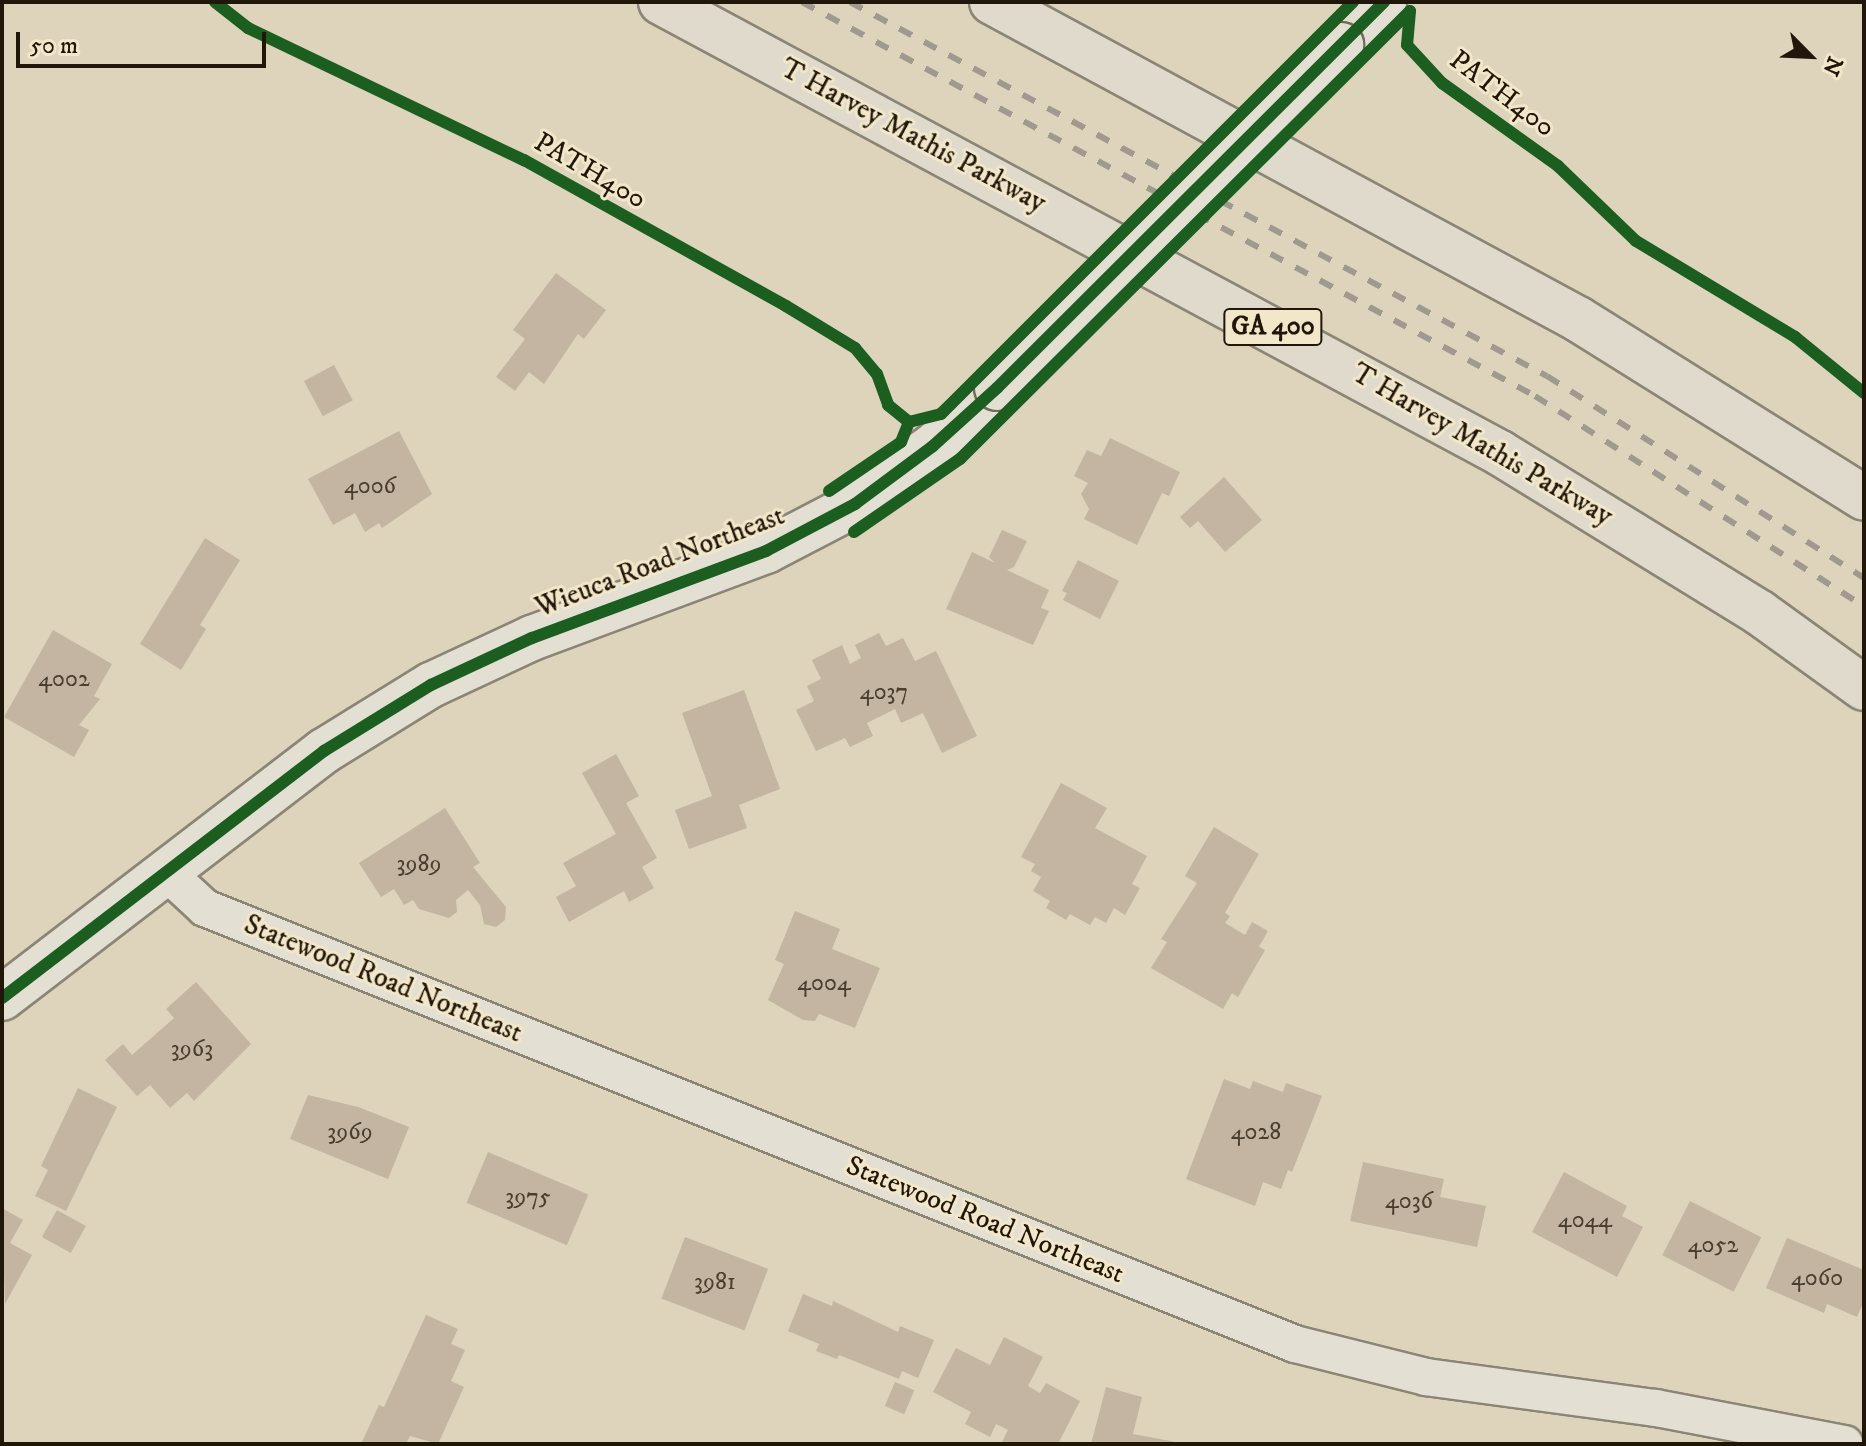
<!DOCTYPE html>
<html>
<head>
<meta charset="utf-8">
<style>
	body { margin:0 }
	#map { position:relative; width:1866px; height:1446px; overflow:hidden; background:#ddd4bb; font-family:"IM FELL DW Pica",serif }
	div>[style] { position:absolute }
	.building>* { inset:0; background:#c3b5a1; transform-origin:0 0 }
	.roads { filter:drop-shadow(2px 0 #8b8576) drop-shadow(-2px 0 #8b8576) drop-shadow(0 2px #8b8576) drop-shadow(0 -2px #8b8576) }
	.street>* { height:36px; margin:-18px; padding:0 18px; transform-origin:18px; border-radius:18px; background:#e4dfd3 }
	.secondary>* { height:44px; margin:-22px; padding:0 22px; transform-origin:22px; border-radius:22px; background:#e4dfd3 }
	.highway>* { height:44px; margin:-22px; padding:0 22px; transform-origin:22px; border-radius:22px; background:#dfdacb }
	.rail>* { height:6px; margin-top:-3px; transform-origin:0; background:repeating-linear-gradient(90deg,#9f998f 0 14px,transparent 0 28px) }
	.bridges { filter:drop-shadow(2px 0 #716b5d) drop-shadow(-2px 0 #716b5d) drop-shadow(0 2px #716b5d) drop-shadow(0 -2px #716b5d) }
	.secondary-bridge>* { height:44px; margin:-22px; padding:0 22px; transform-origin:22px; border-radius:22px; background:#e4dfd3 }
	.cycleway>* { height:12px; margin:-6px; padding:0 6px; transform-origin:6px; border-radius:6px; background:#1b5e20 }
	span { translate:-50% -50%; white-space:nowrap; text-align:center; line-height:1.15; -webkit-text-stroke:6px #f3e7c9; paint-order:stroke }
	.number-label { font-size:24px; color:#493e2f }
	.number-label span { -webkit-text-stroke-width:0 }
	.shield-label span { padding:2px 6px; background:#f3e7c9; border:2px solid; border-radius:6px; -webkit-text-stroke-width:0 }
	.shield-label { font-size:26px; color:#201609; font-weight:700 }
	.street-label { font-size:28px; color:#201609 }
	.frame { position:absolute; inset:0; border:4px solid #201609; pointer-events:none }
	.north { position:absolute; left:1770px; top:16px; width:80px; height:80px; -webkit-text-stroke:6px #f3e7c9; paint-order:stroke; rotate:114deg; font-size:22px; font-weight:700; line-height:32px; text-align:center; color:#201609 }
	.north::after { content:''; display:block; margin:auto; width:28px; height:36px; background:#201609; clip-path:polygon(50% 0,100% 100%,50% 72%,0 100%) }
	.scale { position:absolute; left:16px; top:32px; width:250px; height:36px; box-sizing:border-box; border:4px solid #201609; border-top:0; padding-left:10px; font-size:24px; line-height:28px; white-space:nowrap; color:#201609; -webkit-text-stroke:6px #f3e7c9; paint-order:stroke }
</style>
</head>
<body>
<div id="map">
	<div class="building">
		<i style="clip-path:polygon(556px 273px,606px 310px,584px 339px,578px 334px,544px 384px,529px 372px,515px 391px,496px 377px,525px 339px,513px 330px)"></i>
		<i style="left:334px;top:365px;width:40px;height:34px;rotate:62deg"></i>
		<i style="clip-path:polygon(399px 431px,432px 494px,382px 528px,379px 523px,365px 532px,355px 513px,333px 525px,308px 479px)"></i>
		<i style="clip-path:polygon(1110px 438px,1180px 472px,1169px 496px,1162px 493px,1137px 545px,1084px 519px,1089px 509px,1081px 494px,1088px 483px,1074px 476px,1087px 450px,1101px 456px)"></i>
		<i style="clip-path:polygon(1224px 477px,1262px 520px,1225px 552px,1198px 521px,1190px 528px,1180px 517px)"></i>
		<i style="clip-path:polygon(1002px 530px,1027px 541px,1014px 567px,1007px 570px,1049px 590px,1041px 608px,1049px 611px,1033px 645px,946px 609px,972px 552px,995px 563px,989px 557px)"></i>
		<i style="clip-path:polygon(205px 538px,240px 560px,200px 625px,206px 629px,181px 670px,140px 644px)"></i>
		<i style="clip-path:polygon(1078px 560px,1119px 581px,1100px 619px,1063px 600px,1067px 593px,1062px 591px)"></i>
		<i style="clip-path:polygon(53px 630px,112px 664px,94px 696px,100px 699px,79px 725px,89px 730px,74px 757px,4px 717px)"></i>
		<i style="clip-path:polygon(879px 633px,886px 646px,903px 638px,915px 661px,936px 651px,977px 736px,942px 753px,923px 713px,901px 723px,895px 709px,867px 723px,873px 736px,850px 747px,845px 738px,816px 751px,796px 710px,814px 701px,807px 686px,821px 679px,812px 660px,842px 645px,850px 664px,861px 658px,855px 645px)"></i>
		<i style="clip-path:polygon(744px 690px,780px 789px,739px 805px,747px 828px,689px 849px,675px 810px,712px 796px,682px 713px)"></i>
		<i style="clip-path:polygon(616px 754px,639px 796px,626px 803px,657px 858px,642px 867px,654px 888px,629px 902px,624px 891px,569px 922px,556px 897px,576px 886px,563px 863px,616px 834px,582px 773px)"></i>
		<i style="clip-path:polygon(1061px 783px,1107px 808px,1095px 828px,1147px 856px,1132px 884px,1140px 888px,1125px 915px,1114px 908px,1106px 923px,1095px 917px,1090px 925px,1070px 914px,1066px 920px,1046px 908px,1050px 901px,1033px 891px,1041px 877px,1031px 871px,1035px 864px,1021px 857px)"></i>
		<i style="clip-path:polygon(445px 808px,480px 863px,473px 867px,506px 907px,505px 920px,496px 927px,484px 924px,480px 905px,468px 890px,456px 900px,457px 912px,449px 918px,419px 909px,413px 900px,404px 905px,394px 889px,381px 897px,359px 863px)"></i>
		<i style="clip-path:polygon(1214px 827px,1259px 854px,1225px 913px,1230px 916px,1225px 923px,1245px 935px,1252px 922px,1268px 931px,1259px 947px,1265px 950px,1238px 997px,1232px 993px,1223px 1009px,1151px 968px,1167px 942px,1161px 939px,1197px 883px,1185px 876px)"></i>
		<i style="clip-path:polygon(795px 911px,840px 929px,832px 949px,880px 968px,855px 1028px,819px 1014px,815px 1021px,803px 1020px,768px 1000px,784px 964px,775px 960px)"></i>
		<i style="clip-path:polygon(196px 982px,251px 1044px,194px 1101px,187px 1093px,170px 1108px,150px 1085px,137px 1096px,105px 1060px,123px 1044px,132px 1055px,174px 1018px,166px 1009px)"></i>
		<i style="clip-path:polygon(1224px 1079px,1250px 1089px,1253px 1081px,1283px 1092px,1286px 1083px,1322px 1096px,1292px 1172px,1288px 1170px,1281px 1189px,1263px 1182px,1255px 1206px,1186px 1179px)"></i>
		<i style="clip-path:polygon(78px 1088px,117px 1107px,66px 1211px,35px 1196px,48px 1170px,41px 1166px)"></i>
		<i style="clip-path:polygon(308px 1095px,358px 1107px,409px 1127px,388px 1179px,290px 1139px)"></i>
		<i style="left:488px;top:1152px;width:109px;height:55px;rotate:23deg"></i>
		<i style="clip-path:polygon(1363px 1162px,1444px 1179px,1440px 1197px,1486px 1206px,1477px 1247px,1350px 1221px)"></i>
		<i style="clip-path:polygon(1564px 1172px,1627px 1206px,1622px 1216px,1643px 1227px,1617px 1277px,1532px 1232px)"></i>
		<i style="left:1690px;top:1201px;width:80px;height:61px;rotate:27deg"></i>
		<i style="clip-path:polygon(2px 1208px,23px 1220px,10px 1243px,32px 1255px,5px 1304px)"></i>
		<i style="left:57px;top:1210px;width:33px;height:31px;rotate:29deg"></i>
		<i style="left:685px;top:1237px;width:89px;height:66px;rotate:21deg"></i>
		<i style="clip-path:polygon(1787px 1238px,1864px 1270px,1864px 1301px,1857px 1317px,1827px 1304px,1824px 1313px,1766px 1288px)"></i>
		<i style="clip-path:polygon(803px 1294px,832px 1306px,833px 1301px,898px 1332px,900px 1326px,934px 1340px,918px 1378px,902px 1371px,899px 1379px,839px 1355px,837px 1359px,816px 1351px,819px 1344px,788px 1331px)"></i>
		<i style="clip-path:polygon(426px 1315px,458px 1329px,451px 1344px,465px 1350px,451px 1381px,464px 1387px,438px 1444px,410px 1436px,406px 1444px,361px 1444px,379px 1405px,384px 1407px)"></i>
		<i style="clip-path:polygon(1004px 1337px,1043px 1357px,1028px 1386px,1040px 1393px,1046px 1383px,1080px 1401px,1058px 1444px,1001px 1444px,1008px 1430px,996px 1424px,990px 1437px,965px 1424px,971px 1412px,933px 1392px,956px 1348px,990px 1365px)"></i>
		<i style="left:895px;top:1382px;width:21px;height:26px;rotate:23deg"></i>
		<i style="clip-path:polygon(1106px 1387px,1142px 1397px,1133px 1434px,1187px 1444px,1091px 1444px)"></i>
	</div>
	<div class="roads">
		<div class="street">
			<i style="left:166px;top:872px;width:53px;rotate:42.7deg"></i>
			<i style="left:205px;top:908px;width:1174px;rotate:21.8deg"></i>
			<i style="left:1295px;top:1344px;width:135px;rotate:14.1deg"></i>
			<i style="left:1426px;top:1377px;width:232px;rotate:7.7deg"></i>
			<i style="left:1656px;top:1408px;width:192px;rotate:10.8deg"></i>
		</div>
		<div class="secondary">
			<i style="left:1341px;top:45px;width:61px;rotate:-45deg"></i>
			<i style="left:2px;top:998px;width:406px;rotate:-37.5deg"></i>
			<i style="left:324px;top:751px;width:126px;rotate:-31.7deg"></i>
			<i style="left:431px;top:685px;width:111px;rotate:-25deg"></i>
			<i style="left:532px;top:638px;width:250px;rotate:-20.4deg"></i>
			<i style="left:766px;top:551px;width:85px;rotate:-27.5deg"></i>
			<i style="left:841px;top:512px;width:113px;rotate:-35.7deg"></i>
			<i style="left:933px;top:446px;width:86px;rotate:-42.2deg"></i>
		</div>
		<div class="highway">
			<i style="left:661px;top:2px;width:953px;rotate:28.26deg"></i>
			<i style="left:1500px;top:453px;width:305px;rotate:31.6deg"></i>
			<i style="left:1760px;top:613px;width:128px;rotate:35.8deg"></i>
			<i style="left:992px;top:2px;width:666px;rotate:28.41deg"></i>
			<i style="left:1578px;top:319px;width:337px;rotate:32deg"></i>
		</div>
	</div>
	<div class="rail">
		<i style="left:802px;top:2px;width:832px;rotate:28.26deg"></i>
		<i style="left:1535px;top:396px;width:390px;rotate:32.6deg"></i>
		<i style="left:850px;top:2px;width:791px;rotate:28.22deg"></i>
		<i style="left:1547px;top:376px;width:376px;rotate:32.5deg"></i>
	</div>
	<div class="bridges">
		<div class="secondary-bridge">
			<i style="left:997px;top:388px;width:486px;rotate:-44.9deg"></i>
		</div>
	</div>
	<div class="cycleway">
		<i style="left:215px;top:2px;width:42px;rotate:38.2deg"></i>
		<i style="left:248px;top:28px;width:306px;rotate:25.6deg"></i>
		<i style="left:524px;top:160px;width:300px;rotate:29.1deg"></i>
		<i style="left:786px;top:306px;width:81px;rotate:31.3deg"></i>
		<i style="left:855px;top:348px;width:34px;rotate:50deg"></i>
		<i style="left:877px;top:374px;width:33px;rotate:70deg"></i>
		<i style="left:888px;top:405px;width:27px;rotate:39deg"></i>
		<i style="left:909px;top:422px;width:33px;rotate:-14deg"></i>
		<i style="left:941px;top:414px;width:583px;rotate:-45deg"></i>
		<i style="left:1410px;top:11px;width:34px;rotate:95deg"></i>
		<i style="left:1407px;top:45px;width:52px;rotate:47.4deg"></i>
		<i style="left:1442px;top:83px;width:143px;rotate:35.6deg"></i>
		<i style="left:1558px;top:166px;width:108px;rotate:43.9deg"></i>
		<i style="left:1636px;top:241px;width:186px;rotate:31.1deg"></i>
		<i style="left:1795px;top:337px;width:89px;rotate:39.1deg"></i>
		<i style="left:829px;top:491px;width:87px;rotate:-34.2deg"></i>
		<i style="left:901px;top:442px;width:22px;rotate:-68deg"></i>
		<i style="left:854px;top:532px;width:129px;rotate:-34.6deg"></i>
		<i style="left:960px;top:459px;width:635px;rotate:-44.87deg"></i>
		<i style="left:2px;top:998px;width:406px;rotate:-37.5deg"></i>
		<i style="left:324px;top:751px;width:126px;rotate:-31.7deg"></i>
		<i style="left:431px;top:685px;width:111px;rotate:-25deg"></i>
		<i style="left:532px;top:638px;width:250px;rotate:-20.4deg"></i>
		<i style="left:766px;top:551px;width:101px;rotate:-27.8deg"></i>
		<i style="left:855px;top:504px;width:97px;rotate:-36.6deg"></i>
		<i style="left:933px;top:446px;width:86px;rotate:-42.2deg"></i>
		<i style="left:997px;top:388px;width:547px;rotate:-44.93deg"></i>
	</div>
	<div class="number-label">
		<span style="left:370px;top:487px">4006</span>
		<span style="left:64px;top:680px">4002</span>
		<span style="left:884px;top:693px">4037</span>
		<span style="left:419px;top:865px">3989</span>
		<span style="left:824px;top:984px">4004</span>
		<span style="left:192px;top:1050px">3963</span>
		<span style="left:350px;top:1133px">3969</span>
		<span style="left:1256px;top:1133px">4028</span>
		<span style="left:528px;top:1198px">3975</span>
		<span style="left:1409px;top:1202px">4036</span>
		<span style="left:1585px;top:1221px">4044</span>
		<span style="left:1713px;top:1246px">4052</span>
		<span style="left:1817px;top:1279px">4060</span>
		<span style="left:715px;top:1283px">3981</span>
	</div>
	<div class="shield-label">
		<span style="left:1273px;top:327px">GA 400</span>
	</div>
	<div class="street-label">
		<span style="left:1502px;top:94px;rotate:37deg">PATH400</span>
		<span style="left:913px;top:136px;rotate:28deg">T Harvey Mathis Parkway</span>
		<span style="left:590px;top:171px;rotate:30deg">PATH400</span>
		<span style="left:1482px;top:445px;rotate:30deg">T Harvey Mathis Parkway</span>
		<span style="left:660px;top:562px;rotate:-21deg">Wieuca Road Northeast</span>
		<span style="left:383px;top:979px;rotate:22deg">Statewood Road Northeast</span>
		<span style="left:985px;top:1220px;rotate:22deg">Statewood Road Northeast</span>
	</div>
	<div class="frame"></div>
	<div class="north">N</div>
	<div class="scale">50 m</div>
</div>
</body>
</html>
